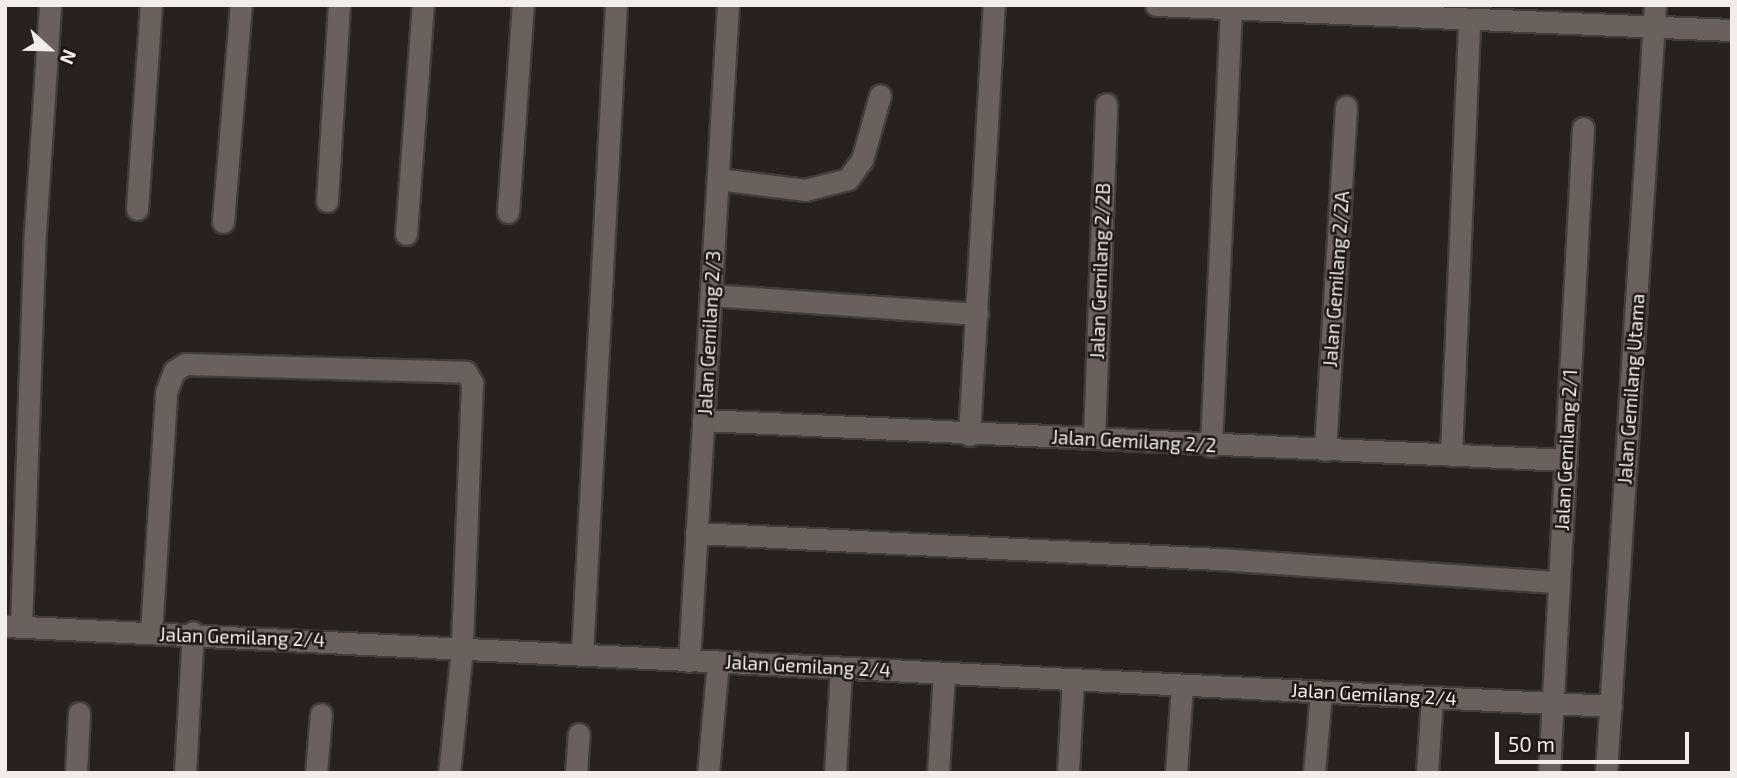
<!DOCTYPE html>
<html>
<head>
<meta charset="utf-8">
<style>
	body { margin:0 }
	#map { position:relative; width:1737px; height:778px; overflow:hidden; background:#29211d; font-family:"Exo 2",sans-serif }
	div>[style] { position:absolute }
	.roads { filter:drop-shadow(2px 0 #433d39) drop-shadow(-2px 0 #433d39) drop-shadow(0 2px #433d39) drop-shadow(0 -2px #433d39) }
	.minor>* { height:21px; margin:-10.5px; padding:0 10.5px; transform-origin:10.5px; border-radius:10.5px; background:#6a615c }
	span { translate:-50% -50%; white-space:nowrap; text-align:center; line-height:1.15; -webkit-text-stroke:5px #1f1813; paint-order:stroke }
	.street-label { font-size:19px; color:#f3edea }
	.frame { position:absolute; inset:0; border:7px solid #f3edea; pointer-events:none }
	.north { position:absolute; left:14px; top:14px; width:70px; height:70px; -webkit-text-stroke:5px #1f1813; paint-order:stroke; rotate:112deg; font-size:19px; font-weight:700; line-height:28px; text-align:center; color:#f3edea }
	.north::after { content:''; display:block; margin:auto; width:24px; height:32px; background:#f3edea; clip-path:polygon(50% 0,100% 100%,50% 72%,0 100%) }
	.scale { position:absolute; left:1495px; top:732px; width:194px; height:32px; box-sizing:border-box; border:4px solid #f3edea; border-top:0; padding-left:9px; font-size:21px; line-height:24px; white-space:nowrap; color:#f3edea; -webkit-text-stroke:5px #1f1813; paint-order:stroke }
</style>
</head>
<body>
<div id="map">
	<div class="roads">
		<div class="minor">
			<i style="left:1156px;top:5px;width:577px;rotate:2.49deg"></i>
			<i style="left:718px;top:179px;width:88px;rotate:7.2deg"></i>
			<i style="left:805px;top:190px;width:44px;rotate:-14.3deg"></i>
			<i style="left:848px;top:179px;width:24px;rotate:-54deg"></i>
			<i style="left:862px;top:160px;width:67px;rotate:-74.5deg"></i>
			<i style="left:327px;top:201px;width:196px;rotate:-86.5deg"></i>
			<i style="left:137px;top:209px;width:204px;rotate:-86.1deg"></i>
			<i style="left:508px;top:212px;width:208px;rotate:-85.9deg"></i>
			<i style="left:223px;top:222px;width:218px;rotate:-85.3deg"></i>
			<i style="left:406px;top:234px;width:230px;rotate:-85.8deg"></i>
			<i style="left:711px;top:295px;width:267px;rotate:4.1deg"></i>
			<i style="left:703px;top:420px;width:864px;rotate:2.65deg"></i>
			<i style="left:969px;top:435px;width:431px;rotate:-86.7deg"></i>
			<i style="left:1094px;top:438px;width:334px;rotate:-87.9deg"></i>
			<i style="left:1211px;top:446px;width:437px;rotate:-87.4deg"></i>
			<i style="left:1325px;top:450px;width:344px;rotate:-86.5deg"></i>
			<i style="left:1451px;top:455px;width:434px;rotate:-87.6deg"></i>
			<i style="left:696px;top:533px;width:523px;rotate:2.85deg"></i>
			<i style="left:1218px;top:559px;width:342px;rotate:3.9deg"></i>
			<i style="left:5px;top:626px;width:1608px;rotate:2.85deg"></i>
			<i style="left:21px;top:627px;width:395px;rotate:-88deg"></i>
			<i style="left:35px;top:232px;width:227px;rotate:-86.2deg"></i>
			<i style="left:151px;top:633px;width:241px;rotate:-86.4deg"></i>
			<i style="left:166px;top:392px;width:22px;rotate:-69deg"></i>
			<i style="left:174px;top:371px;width:13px;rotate:-32deg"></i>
			<i style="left:185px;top:364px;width:281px;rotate:1.6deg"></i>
			<i style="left:466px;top:372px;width:13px;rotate:61deg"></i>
			<i style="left:472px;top:383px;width:265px;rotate:92.2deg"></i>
			<i style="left:462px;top:648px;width:126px;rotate:95.9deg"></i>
			<i style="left:582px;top:655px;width:651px;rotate:-87.01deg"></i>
			<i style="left:689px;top:661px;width:657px;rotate:-86.6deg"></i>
			<i style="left:76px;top:773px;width:60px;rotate:-87.1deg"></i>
			<i style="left:185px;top:773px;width:141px;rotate:-86.8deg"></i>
			<i style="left:316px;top:773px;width:59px;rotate:-85.2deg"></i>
			<i style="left:576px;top:773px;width:39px;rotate:-86deg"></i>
			<i style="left:708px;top:773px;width:112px;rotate:-84.9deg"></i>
			<i style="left:835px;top:773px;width:105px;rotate:-86.7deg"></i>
			<i style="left:938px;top:773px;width:100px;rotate:-86.6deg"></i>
			<i style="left:1068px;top:773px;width:94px;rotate:-87deg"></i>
			<i style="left:1176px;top:773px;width:88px;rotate:-86.1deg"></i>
			<i style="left:1314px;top:773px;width:81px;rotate:-85.1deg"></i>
			<i style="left:1427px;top:773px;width:76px;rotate:-86.2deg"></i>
			<i style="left:1549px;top:773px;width:646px;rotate:-86.98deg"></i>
			<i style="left:1606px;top:773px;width:770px;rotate:-86.35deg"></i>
		</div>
	</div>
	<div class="street-label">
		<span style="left:1100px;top:271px;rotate:-88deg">Jalan Gemilang 2/2B</span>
		<span style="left:1336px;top:279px;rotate:-86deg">Jalan Gemilang 2/2A</span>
		<span style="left:709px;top:333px;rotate:-87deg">Jalan Gemilang 2/3</span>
		<span style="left:1631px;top:389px;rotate:-86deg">Jalan Gemilang Utama</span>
		<span style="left:1134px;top:441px;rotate:3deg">Jalan Gemilang 2/2</span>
		<span style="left:1566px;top:450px;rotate:-87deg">Jalan Gemilang 2/1</span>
		<span style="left:242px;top:637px;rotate:2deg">Jalan Gemilang 2/4</span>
		<span style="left:808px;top:666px;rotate:3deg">Jalan Gemilang 2/4</span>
		<span style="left:1374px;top:694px;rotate:3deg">Jalan Gemilang 2/4</span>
	</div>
	<div class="frame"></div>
	<div class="north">N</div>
	<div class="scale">50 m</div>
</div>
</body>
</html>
